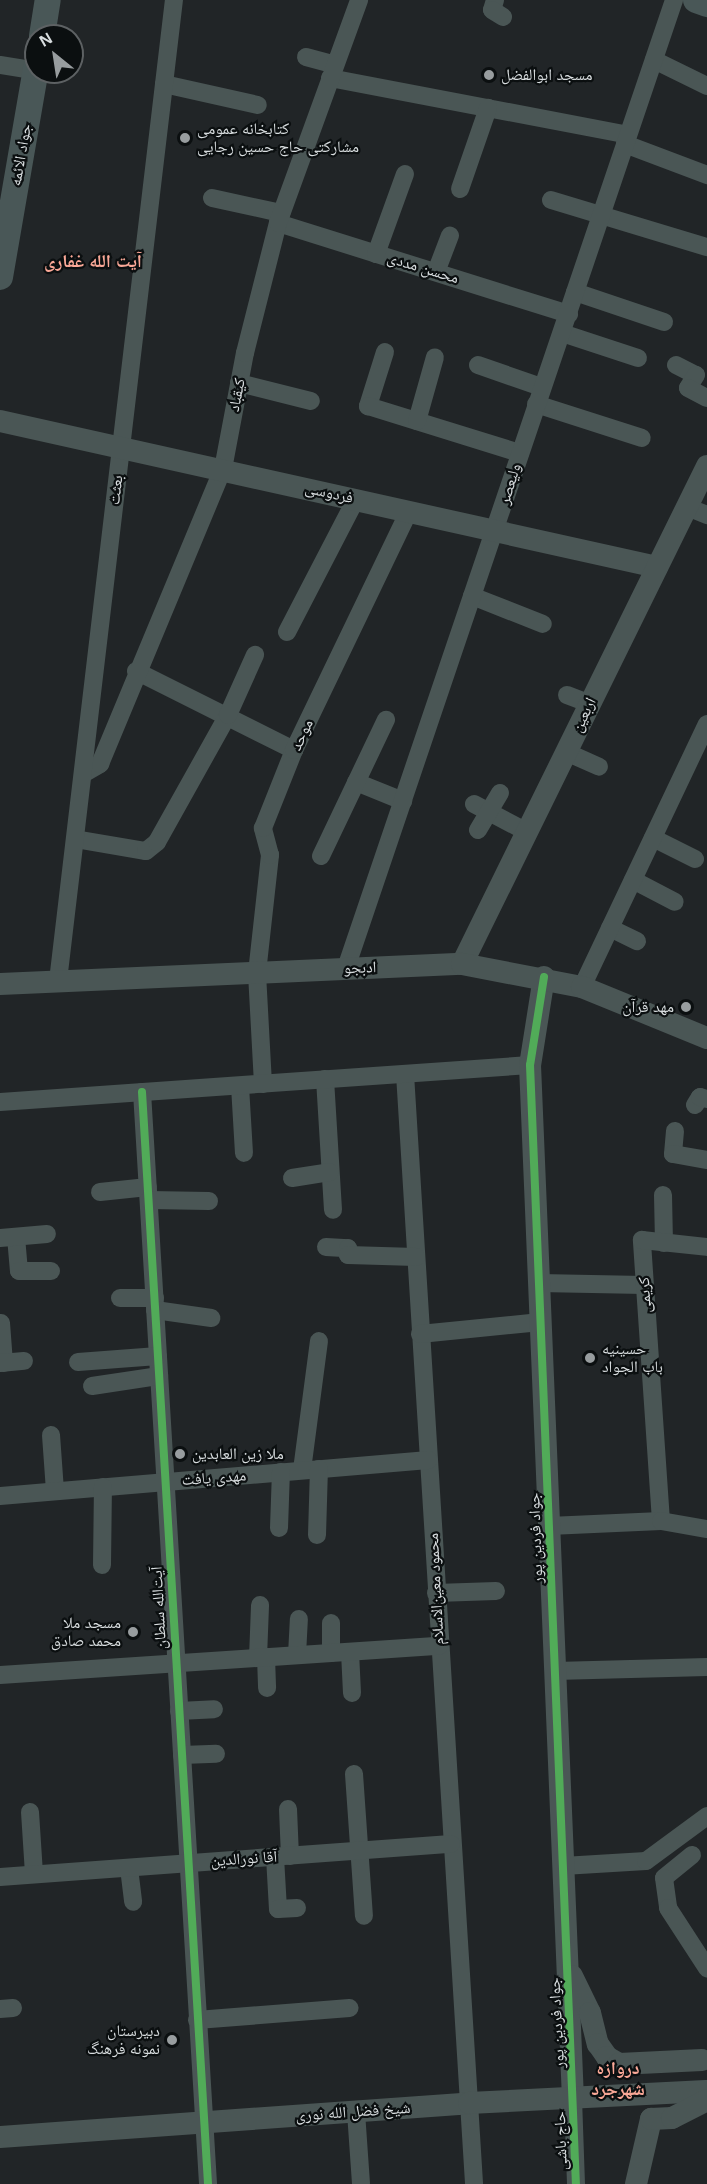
<!DOCTYPE html>
<html>
<head>
<meta charset="utf-8">
<style>
	body { margin:0 }
	#map { position:relative; width:707px; height:2184px; overflow:hidden; background:#212527; font-family:Helvetica,"Noto Naskh Arabic",sans-serif }
	div>[style] { position:absolute }
	.minor>* { height:18px; margin:-9px; padding:0 9px; transform-origin:9px; border-radius:9px; background:#4a5655 }
	.tertiary>* { height:22px; margin:-11px; padding:0 11px; transform-origin:11px; border-radius:11px; background:#4a5655 }
	.secondary>* { height:26px; margin:-13px; padding:0 13px; transform-origin:13px; border-radius:13px; background:#495757 }
	.cycleway>* { height:8px; margin:-4px; padding:0 4px; transform-origin:4px; border-radius:4px; background:#51ab58 }
	.dots>* { width:16px; height:16px; translate:-50% -50%; box-sizing:border-box; border:3px solid #0b0f10; border-radius:50% }
	span { translate:-50% -50%; white-space:nowrap; text-align:center; line-height:1.15; -webkit-text-stroke:4.5px #0b0f10; paint-order:stroke }
	.poi-label { font-size:16px; color:#d8dddf }
	.left { translate:0 -50%; text-align:left }
	.right { translate:-100% -50%; text-align:right }
	.street-label { font-size:16px; color:#d8dddf }
	.neighbourhood-label { font-size:18px; color:#faa897; font-weight:700 }
	.north { position:absolute; left:24px; top:24px; width:60px; height:60px; box-sizing:border-box; background:#0b0f10; border:2px solid #5d6163; border-radius:50%; rotate:330deg; font-size:16px; font-weight:700; line-height:24px; text-align:center; color:#d8dddf }
	.north::after { content:''; display:block; margin:auto; width:21px; height:27px; background:#989d9f; clip-path:polygon(50% 0,100% 100%,50% 72%,0 100%) }
</style>
</head>
<body>
<div id="map">
	<div class="minor">
		<i style="left:495px;top:0;width:10px;rotate:107deg"></i>
		<i style="left:492px;top:10px;width:13px;rotate:32deg"></i>
		<i style="left:306px;top:57px;width:30px;rotate:15deg"></i>
		<i style="left:654px;top:60px;width:59px;rotate:26.1deg"></i>
		<i style="left:0;top:65px;width:36px;rotate:9deg"></i>
		<i style="left:330px;top:78px;width:303px;rotate:10.8deg"></i>
		<i style="left:164px;top:84px;width:96px;rotate:12.6deg"></i>
		<i style="left:625px;top:144px;width:88px;rotate:20.7deg"></i>
		<i style="left:460px;top:189px;width:86px;rotate:-70.9deg"></i>
		<i style="left:212px;top:198px;width:71px;rotate:12.3deg"></i>
		<i style="left:551px;top:200px;width:163px;rotate:16.8deg"></i>
		<i style="left:278px;top:223px;width:305px;rotate:17.4deg"></i>
		<i style="left:376px;top:254px;width:85px;rotate:-70.1deg"></i>
		<i style="left:436px;top:272px;width:39px;rotate:-69deg"></i>
		<i style="left:575px;top:292px;width:94px;rotate:18.6deg"></i>
		<i style="left:562px;top:333px;width:80px;rotate:18.2deg"></i>
		<i style="left:385px;top:352px;width:57px;rotate:107.5deg"></i>
		<i style="left:368px;top:406px;width:159px;rotate:17.2deg"></i>
		<i style="left:478px;top:365px;width:67px;rotate:19.2deg"></i>
		<i style="left:676px;top:365px;width:22px;rotate:27deg"></i>
		<i style="left:696px;top:375px;width:15px;rotate:122deg"></i>
		<i style="left:688px;top:388px;width:21px;rotate:28deg"></i>
		<i style="left:239px;top:383px;width:74px;rotate:14deg"></i>
		<i style="left:536px;top:404px;width:111px;rotate:17.8deg"></i>
		<i style="left:417px;top:421px;width:66px;rotate:-74.3deg"></i>
		<i style="left:687px;top:507px;width:22px;rotate:22deg"></i>
		<i style="left:472px;top:596px;width:76px;rotate:21.5deg"></i>
		<i style="left:287px;top:632px;width:150px;rotate:-62.6deg"></i>
		<i style="left:136px;top:671px;width:177px;rotate:26.6deg"></i>
		<i style="left:567px;top:695px;width:25px;rotate:21deg"></i>
		<i style="left:566px;top:752px;width:36px;rotate:24deg"></i>
		<i style="left:83px;top:774px;width:20px;rotate:-30deg"></i>
		<i style="left:100px;top:764px;width:320px;rotate:-67.4deg"></i>
		<i style="left:223px;top:469px;width:118px;rotate:-79.3deg"></i>
		<i style="left:245px;top:353px;width:134px;rotate:-75.8deg"></i>
		<i style="left:278px;top:223px;width:237px;rotate:-70deg"></i>
		<i style="left:356px;top:782px;width:51px;rotate:22deg"></i>
		<i style="left:474px;top:804px;width:60px;rotate:27.8deg"></i>
		<i style="left:478px;top:830px;width:43px;rotate:-59.3deg"></i>
		<i style="left:653px;top:838px;width:47px;rotate:26.6deg"></i>
		<i style="left:75px;top:839px;width:72px;rotate:9.6deg"></i>
		<i style="left:146px;top:851px;width:14px;rotate:-39deg"></i>
		<i style="left:157px;top:842px;width:145px;rotate:-60.8deg"></i>
		<i style="left:228px;top:715px;width:66px;rotate:-65.8deg"></i>
		<i style="left:321px;top:856px;width:151px;rotate:-64.5deg"></i>
		<i style="left:633px;top:880px;width:47px;rotate:27.6deg"></i>
		<i style="left:610px;top:928px;width:30px;rotate:26deg"></i>
		<i style="left:346px;top:968px;width:1022px;rotate:-71.28deg"></i>
		<i style="left:58px;top:981px;width:988px;rotate:-83.26deg"></i>
		<i style="left:582px;top:987px;width:291px;rotate:-64.6deg"></i>
		<i style="left:405px;top:1074px;width:1112px;rotate:86.44deg"></i>
		<i style="left:325px;top:1079px;width:131px;rotate:86.5deg"></i>
		<i style="left:263px;top:1084px;width:111px;rotate:-93.1deg"></i>
		<i style="left:257px;top:973px;width:119px;rotate:-83.7deg"></i>
		<i style="left:270px;top:855px;width:28px;rotate:-105deg"></i>
		<i style="left:263px;top:828px;width:84px;rotate:-68.3deg"></i>
		<i style="left:294px;top:750px;width:265px;rotate:-64.3deg"></i>
		<i style="left:240px;top:1086px;width:67px;rotate:86.6deg"></i>
		<i style="left:142px;top:1092px;width:1094px;rotate:86.54deg"></i>
		<i style="left:0;top:1102px;width:531px;rotate:-3.99deg"></i>
		<i style="left:695px;top:1105px;width:9px;rotate:-58deg"></i>
		<i style="left:700px;top:1097px;width:7px;rotate:16deg"></i>
		<i style="left:675px;top:1131px;width:23px;rotate:95deg"></i>
		<i style="left:673px;top:1154px;width:35px;rotate:10deg"></i>
		<i style="left:292px;top:1178px;width:38px;rotate:-9deg"></i>
		<i style="left:100px;top:1192px;width:48px;rotate:-5.9deg"></i>
		<i style="left:663px;top:1195px;width:48px;rotate:88.8deg"></i>
		<i style="left:149px;top:1200px;width:60px;rotate:1deg"></i>
		<i style="left:16px;top:1237px;width:34px;rotate:85deg"></i>
		<i style="left:19px;top:1271px;width:32px"></i>
		<i style="left:0;top:1238px;width:47px;rotate:-4.9deg"></i>
		<i style="left:326px;top:1247px;width:22px;rotate:3deg"></i>
		<i style="left:348px;top:1248px;width:7px;rotate:90deg"></i>
		<i style="left:348px;top:1255px;width:68px;rotate:1.7deg"></i>
		<i style="left:539px;top:1283px;width:105px;rotate:1.1deg"></i>
		<i style="left:120px;top:1298px;width:35px"></i>
		<i style="left:155px;top:1310px;width:57px;rotate:8.1deg"></i>
		<i style="left:1px;top:1323px;width:40px;rotate:85.7deg"></i>
		<i style="left:420px;top:1334px;width:121px;rotate:-5.7deg"></i>
		<i style="left:78px;top:1362px;width:80px;rotate:-4.3deg"></i>
		<i style="left:0;top:1363px;width:24px;rotate:-5deg"></i>
		<i style="left:92px;top:1386px;width:68px;rotate:-8.5deg"></i>
		<i style="left:51px;top:1435px;width:56px;rotate:85.9deg"></i>
		<i style="left:302px;top:1470px;width:130px;rotate:-82.5deg"></i>
		<i style="left:0;top:1496px;width:430px;rotate:-4.8deg"></i>
		<i style="left:661px;top:1521px;width:282px;rotate:-93.9deg"></i>
		<i style="left:642px;top:1240px;width:65px;rotate:6.1deg"></i>
		<i style="left:549px;top:1526px;width:112px;rotate:-2.6deg"></i>
		<i style="left:661px;top:1521px;width:47px;rotate:9.9deg"></i>
		<i style="left:279px;top:1528px;width:56px;rotate:-88deg"></i>
		<i style="left:317px;top:1535px;width:66px;rotate:-88.3deg"></i>
		<i style="left:102px;top:1565px;width:78px;rotate:-89.3deg"></i>
		<i style="left:436px;top:1593px;width:60px;rotate:-1.9deg"></i>
		<i style="left:331px;top:1623px;width:30px;rotate:90deg"></i>
		<i style="left:350px;top:1652px;width:41px;rotate:87.2deg"></i>
		<i style="left:297px;top:1655px;width:36px;rotate:-87deg"></i>
		<i style="left:266px;top:1657px;width:31px;rotate:88deg"></i>
		<i style="left:258px;top:1658px;width:53px;rotate:-87.8deg"></i>
		<i style="left:555px;top:1671px;width:152px;rotate:-1.5deg"></i>
		<i style="left:0;top:1675px;width:440px;rotate:-3.8deg"></i>
		<i style="left:179px;top:1711px;width:35px;rotate:-3deg"></i>
		<i style="left:182px;top:1755px;width:34px;rotate:-2deg"></i>
		<i style="left:354px;top:1774px;width:142px;rotate:86deg"></i>
		<i style="left:288px;top:1809px;width:47px;rotate:87.6deg"></i>
		<i style="left:30px;top:1812px;width:62px;rotate:86.3deg"></i>
		<i style="left:692px;top:1855px;width:36px;rotate:141deg"></i>
		<i style="left:664px;top:1878px;width:30px;rotate:82deg"></i>
		<i style="left:668px;top:1908px;width:72px;rotate:57deg"></i>
		<i style="left:275px;top:1857px;width:52px;rotate:86.7deg"></i>
		<i style="left:278px;top:1909px;width:19px;rotate:-3deg"></i>
		<i style="left:563px;top:1866px;width:83px;rotate:-3.4deg"></i>
		<i style="left:646px;top:1861px;width:76px;rotate:-36.4deg"></i>
		<i style="left:129px;top:1868px;width:34px;rotate:83deg"></i>
		<i style="left:0;top:1877px;width:452px;rotate:-4.2deg"></i>
		<i style="left:0;top:2009px;width:13px;rotate:-4deg"></i>
		<i style="left:197px;top:2020px;width:153px;rotate:-4.5deg"></i>
		<i style="left:573px;top:2098px;width:86px;rotate:88deg"></i>
		<i style="left:356px;top:2112px;width:71px;rotate:86deg"></i>
	</div>
	<div class="tertiary">
		<i style="left:0;top:421px;width:673px;rotate:12.53deg"></i>
		<i style="left:462px;top:964px;width:555px;rotate:-63.8deg"></i>
		<i style="left:544px;top:977px;width:89px;rotate:99deg"></i>
		<i style="left:530px;top:1065px;width:1034px;rotate:87.62deg"></i>
		<i style="left:0;top:984px;width:462px;rotate:-2.5deg"></i>
		<i style="left:462px;top:964px;width:122px;rotate:10.9deg"></i>
		<i style="left:582px;top:987px;width:135px;rotate:22.2deg"></i>
		<i style="left:572px;top:1976px;width:41px;rotate:64.1deg"></i>
		<i style="left:590px;top:2013px;width:32px;rotate:76deg"></i>
		<i style="left:598px;top:2044px;width:16px;rotate:55deg"></i>
		<i style="left:607px;top:2057px;width:14px;rotate:30deg"></i>
		<i style="left:619px;top:2064px;width:83px;rotate:-2.8deg"></i>
		<i style="left:0;top:2137px;width:470px;rotate:-4.1deg"></i>
		<i style="left:469px;top:2103px;width:237px;rotate:-2.9deg"></i>
		<i style="left:636px;top:2184px;width:67px;rotate:-77deg"></i>
		<i style="left:651px;top:2119px;width:21px;rotate:-3deg"></i>
		<i style="left:672px;top:2118px;width:39px;rotate:-27deg"></i>
	</div>
	<div class="secondary">
		<i style="left:696px;top:0;width:12px;rotate:20deg"></i>
		<i style="left:42px;top:36px;width:36px;rotate:-81deg"></i>
		<i style="left:0;top:277px;width:211px;rotate:-80.2deg"></i>
	</div>
	<div class="cycleway">
		<i style="left:544px;top:977px;width:89px;rotate:99deg"></i>
		<i style="left:530px;top:1065px;width:1120px;rotate:87.65deg"></i>
		<i style="left:142px;top:1092px;width:1094px;rotate:86.54deg"></i>
	</div>
	<div class="dots">
		<i style="left:489px;top:75px;background:#989d9f"></i>
		<i style="left:185px;top:138px;background:#989d9f"></i>
		<i style="left:686px;top:1007px;background:#989d9f"></i>
		<i style="left:590px;top:1358px;background:#989d9f"></i>
		<i style="left:180px;top:1454px;background:#989d9f"></i>
		<i style="left:133px;top:1632px;background:#989d9f"></i>
		<i style="left:172px;top:2040px;background:#989d9f"></i>
	</div>
	<div class="poi-label">
		<span class="left" style="left:501px;top:75px">مسجد ابوالفضل</span>
		<span class="left" style="left:197px;top:138px">کتابخانه عمومی<br>مشارکتی حاج حسین رجایی</span>
		<span class="right" style="left:674px;top:1007px">مهد قرآن</span>
		<span class="left" style="left:602px;top:1358px">حسینیه<br>باب الجواد</span>
		<span class="left" style="left:192px;top:1454px">ملا زین العابدین</span>
		<span class="right" style="left:121px;top:1632px">مسجد ملا<br>محمد صادق</span>
		<span class="right" style="left:160px;top:2040px">دبیرستان<br>نمونه فرهنگ</span>
	</div>
	<div class="street-label">
		<span style="left:21px;top:155px;rotate:-80deg">جواد الائمه</span>
		<span style="left:423px;top:268px;rotate:17deg">محسن مددی</span>
		<span style="left:237px;top:395px;rotate:-79deg">کیقباد</span>
		<span style="left:510px;top:484px;rotate:-73deg">ولیعصر</span>
		<span style="left:116px;top:490px;rotate:-83deg">بعثت</span>
		<span style="left:329px;top:493px;rotate:13deg">فردوسی</span>
		<span style="left:584px;top:715px;rotate:-64deg">اربعین</span>
		<span style="left:302px;top:735px;rotate:-65deg">موحد</span>
		<span style="left:360px;top:968px;rotate:-2deg">ادبجو</span>
		<span style="left:645px;top:1295px;rotate:-93deg">کریمی</span>
		<span style="left:214px;top:1478px;rotate:-4deg">مهدی یافت</span>
		<span style="left:536px;top:1538px;rotate:-92deg">جواد فردین پور</span>
		<span style="left:436px;top:1589px;rotate:-93deg">محمود معین‌الاسلام</span>
		<span style="left:159px;top:1608px;rotate:-93deg">آیت‌الله سلطان</span>
		<span style="left:244px;top:1859px;rotate:-4deg">آقا نورالدین</span>
		<span style="left:557px;top:2023px;rotate:-93deg">جواد فردین پور</span>
		<span style="left:353px;top:2112px;rotate:-4deg">شیخ فضل الله نوری</span>
		<span style="left:561px;top:2141px;rotate:-92deg">حاج باشی</span>
	</div>
	<div class="neighbourhood-label">
		<span style="left:93px;top:261px">آیت الله غفاری</span>
		<span style="left:618px;top:2079px">دروازه<br>شهرجرد</span>
	</div>
	<div class="north">N</div>
</div>
</body>
</html>
